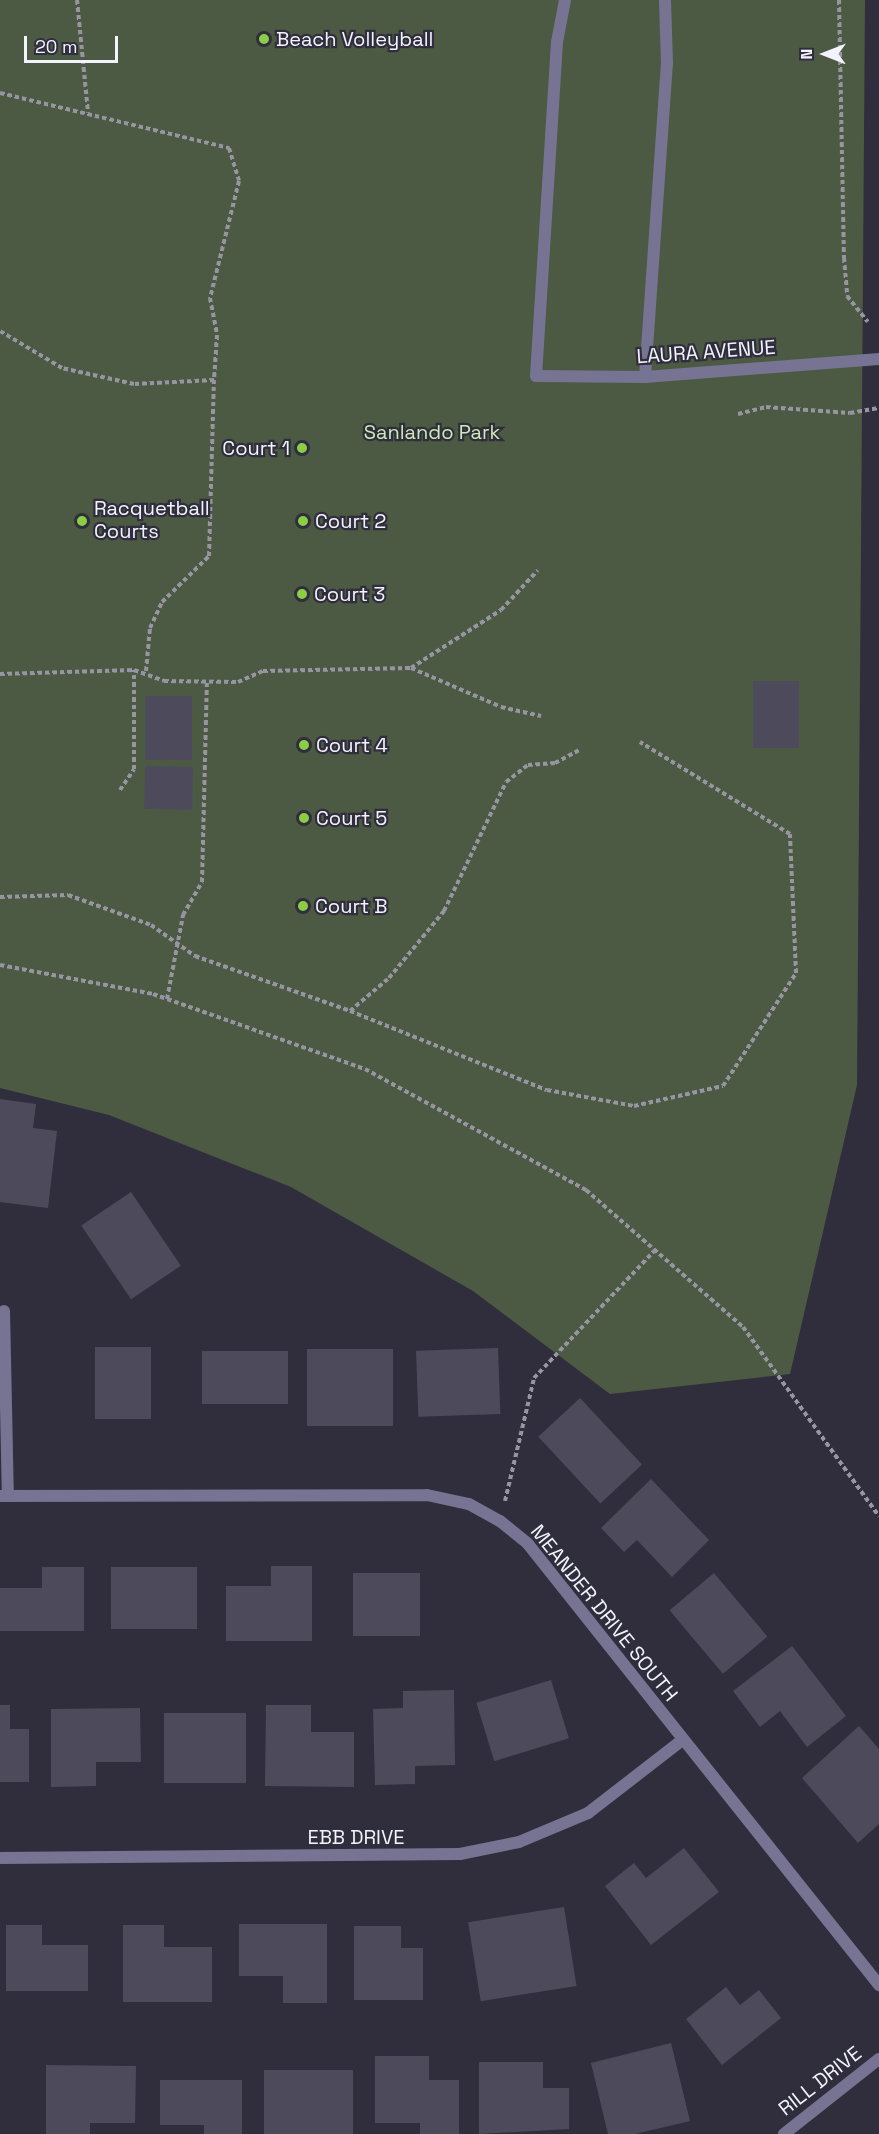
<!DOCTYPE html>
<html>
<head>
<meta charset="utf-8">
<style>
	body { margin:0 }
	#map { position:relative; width:879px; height:2134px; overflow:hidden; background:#302e3d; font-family:"Space Grotesk",sans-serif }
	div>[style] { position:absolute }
	.green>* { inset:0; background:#4d5a43 }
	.building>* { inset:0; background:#4d4b5b; transform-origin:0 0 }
	.path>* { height:4px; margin-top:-2px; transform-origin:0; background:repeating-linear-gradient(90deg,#9695a1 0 4.5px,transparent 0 7.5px) }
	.service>* { height:12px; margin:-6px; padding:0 6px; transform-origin:6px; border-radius:6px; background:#777493 }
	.minor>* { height:12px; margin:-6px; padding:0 6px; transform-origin:6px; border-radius:6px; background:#777493 }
	.dots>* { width:16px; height:16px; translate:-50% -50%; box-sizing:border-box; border:3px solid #302e3d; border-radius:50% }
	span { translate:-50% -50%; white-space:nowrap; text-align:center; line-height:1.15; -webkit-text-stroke:4.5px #302e3d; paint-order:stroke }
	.poi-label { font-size:20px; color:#f3f3fd }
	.left { translate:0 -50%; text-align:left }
	.right { translate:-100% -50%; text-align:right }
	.street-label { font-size:20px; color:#f3f3fd }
	.park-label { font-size:20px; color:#cceab5 }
	.north { position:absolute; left:795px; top:24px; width:60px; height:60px; -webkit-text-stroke:4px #302e3d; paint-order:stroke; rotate:270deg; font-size:16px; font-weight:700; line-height:24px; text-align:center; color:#f3f3fd }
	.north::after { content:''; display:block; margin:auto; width:21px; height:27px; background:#f3f3fd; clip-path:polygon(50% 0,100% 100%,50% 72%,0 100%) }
	.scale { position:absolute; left:24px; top:36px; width:94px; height:27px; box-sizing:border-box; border:3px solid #f3f3fd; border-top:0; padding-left:8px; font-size:18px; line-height:21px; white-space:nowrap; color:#f3f3fd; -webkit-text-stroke:4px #302e3d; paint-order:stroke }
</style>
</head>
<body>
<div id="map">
	<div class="green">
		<i style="clip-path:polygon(0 0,865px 0,857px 1085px,790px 1374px,610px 1394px,473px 1291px,291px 1187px,109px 1115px,0 1088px)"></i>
	</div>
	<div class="building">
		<i style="left:753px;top:681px;width:46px;height:67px"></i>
		<i style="left:145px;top:696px;width:47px;height:64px"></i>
		<i style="left:145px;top:766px;width:48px;height:43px;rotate:1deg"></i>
		<i style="clip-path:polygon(0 1099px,36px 1104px,33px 1128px,57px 1131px,48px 1208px,0 1202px)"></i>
		<i style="left:131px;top:1192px;width:89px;height:60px;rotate:56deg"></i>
		<i style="left:95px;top:1347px;width:56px;height:72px"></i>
		<i style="left:498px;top:1348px;width:66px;height:82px;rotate:88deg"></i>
		<i style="left:307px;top:1349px;width:86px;height:77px"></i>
		<i style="left:202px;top:1351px;width:86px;height:53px"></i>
		<i style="left:580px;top:1398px;width:91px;height:57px;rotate:47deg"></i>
		<i style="clip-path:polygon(651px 1479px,709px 1540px,672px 1577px,637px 1540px,624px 1552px,601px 1528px)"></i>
		<i style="clip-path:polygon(271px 1566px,312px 1566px,312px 1641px,226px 1641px,226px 1586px,271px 1586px)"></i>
		<i style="clip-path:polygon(42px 1567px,84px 1567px,84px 1631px,0 1631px,0 1588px,42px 1588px)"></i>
		<i style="left:111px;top:1567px;width:86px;height:62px"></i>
		<i style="left:353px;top:1573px;width:67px;height:63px"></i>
		<i style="left:714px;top:1573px;width:83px;height:58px;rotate:50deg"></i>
		<i style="clip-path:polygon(792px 1646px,846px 1716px,807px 1747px,780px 1711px,760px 1727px,733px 1691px)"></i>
		<i style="left:551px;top:1680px;width:61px;height:78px;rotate:73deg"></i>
		<i style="clip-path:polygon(454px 1690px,455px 1765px,415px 1766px,415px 1784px,375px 1785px,373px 1709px,403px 1708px,403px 1691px)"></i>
		<i style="clip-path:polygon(0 1705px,10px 1705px,10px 1729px,29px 1729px,29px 1782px,0 1782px)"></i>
		<i style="clip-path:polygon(266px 1705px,311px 1705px,311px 1732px,354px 1732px,354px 1787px,265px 1786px)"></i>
		<i style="clip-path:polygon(140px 1708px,141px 1762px,96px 1762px,96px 1786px,51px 1787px,51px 1709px)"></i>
		<i style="left:164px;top:1713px;width:82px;height:70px"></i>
		<i style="clip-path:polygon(859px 1726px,879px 1749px,879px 1824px,858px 1843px,802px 1778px)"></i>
		<i style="clip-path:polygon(684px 1848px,719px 1892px,651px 1945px,605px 1886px,634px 1863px,646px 1878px)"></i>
		<i style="left:564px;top:1907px;width:80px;height:97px;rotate:81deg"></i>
		<i style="clip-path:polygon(239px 1924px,327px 1924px,327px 2003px,283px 2003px,283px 1976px,239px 1976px)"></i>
		<i style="clip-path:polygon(6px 1925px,42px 1925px,42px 1945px,88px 1945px,88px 1991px,6px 1991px)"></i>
		<i style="clip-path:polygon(123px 1925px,164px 1925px,164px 1947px,212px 1947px,212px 2002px,123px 2002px)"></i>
		<i style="clip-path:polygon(354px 1926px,401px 1926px,401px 1948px,423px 1948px,423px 2000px,354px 2000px)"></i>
		<i style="clip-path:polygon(726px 1987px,740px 2005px,759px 1990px,781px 2018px,722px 2065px,686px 2019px)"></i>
		<i style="clip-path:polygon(671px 2043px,690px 2121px,635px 2134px,608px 2134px,591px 2063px)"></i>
		<i style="clip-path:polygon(375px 2056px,429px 2056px,429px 2080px,459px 2080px,459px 2134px,420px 2134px,420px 2123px,375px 2123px)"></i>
		<i style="clip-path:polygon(479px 2062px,543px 2062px,543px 2088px,569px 2088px,569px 2129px,479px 2134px)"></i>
		<i style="clip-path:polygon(46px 2065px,136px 2066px,135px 2123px,90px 2123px,90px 2134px,46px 2134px)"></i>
		<i style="left:264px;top:2070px;width:89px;height:64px"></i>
		<i style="clip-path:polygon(160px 2080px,242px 2080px,242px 2134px,204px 2134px,204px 2125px,160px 2125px)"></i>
	</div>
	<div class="path">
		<i style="left:77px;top:0;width:113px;rotate:84.4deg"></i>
		<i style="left:839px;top:0;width:258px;rotate:88.9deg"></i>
		<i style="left:844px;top:258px;width:38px;rotate:85deg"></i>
		<i style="left:847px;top:296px;width:33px;rotate:51deg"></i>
		<i style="left:0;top:93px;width:236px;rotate:13.5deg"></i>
		<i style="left:229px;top:148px;width:34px;rotate:73deg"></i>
		<i style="left:239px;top:181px;width:121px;rotate:103.9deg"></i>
		<i style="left:210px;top:298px;width:38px;rotate:79deg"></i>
		<i style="left:217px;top:335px;width:45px;rotate:93.8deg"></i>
		<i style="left:214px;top:380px;width:80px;rotate:177.1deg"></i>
		<i style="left:134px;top:384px;width:74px;rotate:-167.5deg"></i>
		<i style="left:62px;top:368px;width:72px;rotate:-149.2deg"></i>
		<i style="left:738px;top:414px;width:29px;rotate:-14deg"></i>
		<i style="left:766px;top:407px;width:84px;rotate:4.1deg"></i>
		<i style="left:850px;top:413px;width:29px;rotate:-10deg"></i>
		<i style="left:411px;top:668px;width:98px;rotate:23.4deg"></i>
		<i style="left:501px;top:707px;width:41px;rotate:12.7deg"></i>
		<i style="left:146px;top:671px;width:43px;rotate:-84.7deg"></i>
		<i style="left:150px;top:628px;width:29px;rotate:-65deg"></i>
		<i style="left:162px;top:602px;width:66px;rotate:-44.4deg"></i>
		<i style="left:209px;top:556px;width:176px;rotate:-88.4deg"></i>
		<i style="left:0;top:674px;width:134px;rotate:-1.7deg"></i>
		<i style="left:134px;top:670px;width:32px;rotate:20deg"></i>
		<i style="left:164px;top:681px;width:74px;rotate:0.8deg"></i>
		<i style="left:238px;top:682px;width:27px;rotate:-24deg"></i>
		<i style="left:263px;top:671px;width:148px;rotate:-1.2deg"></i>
		<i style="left:411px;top:668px;width:107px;rotate:-32.8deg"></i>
		<i style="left:501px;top:610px;width:54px;rotate:-47.2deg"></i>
		<i style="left:120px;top:790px;width:25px;rotate:-56deg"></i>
		<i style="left:134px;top:769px;width:99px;rotate:-90deg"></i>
		<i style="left:0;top:897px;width:68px;rotate:-1.7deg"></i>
		<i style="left:68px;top:895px;width:88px;rotate:19.9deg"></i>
		<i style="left:151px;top:925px;width:54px;rotate:35.2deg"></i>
		<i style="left:195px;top:956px;width:164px;rotate:19.5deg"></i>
		<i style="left:350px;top:1011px;width:51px;rotate:-40.2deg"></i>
		<i style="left:389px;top:978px;width:87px;rotate:-50.6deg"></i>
		<i style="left:444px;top:911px;width:143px;rotate:-64.3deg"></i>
		<i style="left:506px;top:782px;width:28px;rotate:-38deg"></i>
		<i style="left:528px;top:765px;width:27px;rotate:-4deg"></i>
		<i style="left:555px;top:763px;width:27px;rotate:-28deg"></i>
		<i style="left:0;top:965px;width:156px;rotate:10.7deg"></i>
		<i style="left:153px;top:994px;width:225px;rotate:19.5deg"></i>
		<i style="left:365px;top:1069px;width:252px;rotate:28.7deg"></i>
		<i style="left:586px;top:1190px;width:208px;rotate:41.1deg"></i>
		<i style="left:743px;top:1327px;width:233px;rotate:54.3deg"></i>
		<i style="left:167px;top:999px;width:86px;rotate:-79.2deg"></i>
		<i style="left:183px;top:915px;width:38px;rotate:-60deg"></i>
		<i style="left:202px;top:882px;width:200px;rotate:-88.6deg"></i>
		<i style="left:350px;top:1011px;width:212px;rotate:21.9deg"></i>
		<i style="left:547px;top:1090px;width:88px;rotate:10.4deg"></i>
		<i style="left:634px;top:1106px;width:91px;rotate:-12.7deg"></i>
		<i style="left:723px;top:1086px;width:135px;rotate:-57.1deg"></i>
		<i style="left:796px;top:973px;width:139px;rotate:-92.5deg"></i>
		<i style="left:790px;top:834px;width:176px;rotate:-148.5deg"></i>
		<i style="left:505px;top:1501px;width:126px;rotate:-76.7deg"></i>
		<i style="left:534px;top:1378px;width:176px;rotate:-46.6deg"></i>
	</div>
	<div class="service">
		<i style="left:536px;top:376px;width:335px;rotate:-86.4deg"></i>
		<i style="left:557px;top:42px;width:43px;rotate:-79.2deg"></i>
		<i style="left:645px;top:377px;width:314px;rotate:-86deg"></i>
		<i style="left:667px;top:64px;width:64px;rotate:-91.8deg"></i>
	</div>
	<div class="minor">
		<i style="left:536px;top:376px;width:109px;rotate:0.5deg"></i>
		<i style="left:645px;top:377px;width:235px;rotate:-4.4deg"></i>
		<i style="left:4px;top:1311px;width:185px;rotate:88.8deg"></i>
		<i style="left:0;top:1496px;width:427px;rotate:-0.1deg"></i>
		<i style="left:427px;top:1495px;width:43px;rotate:12.1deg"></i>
		<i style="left:469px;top:1504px;width:35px;rotate:29deg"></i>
		<i style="left:500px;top:1521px;width:36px;rotate:39deg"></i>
		<i style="left:528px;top:1544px;width:564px;rotate:51.48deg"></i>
		<i style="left:0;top:1858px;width:460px;rotate:-0.5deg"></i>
		<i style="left:460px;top:1854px;width:60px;rotate:-11.5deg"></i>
		<i style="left:519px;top:1842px;width:75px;rotate:-22.8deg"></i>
		<i style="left:588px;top:1813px;width:118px;rotate:-37.7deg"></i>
		<i style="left:784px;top:2134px;width:121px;rotate:-38.3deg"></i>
	</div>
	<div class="dots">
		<i style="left:264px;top:39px;background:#8bce46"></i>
		<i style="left:302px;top:448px;background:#8bce46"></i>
		<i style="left:82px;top:521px;background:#8bce46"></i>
		<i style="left:303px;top:521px;background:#8bce46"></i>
		<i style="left:302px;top:594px;background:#8bce46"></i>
		<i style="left:304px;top:745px;background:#8bce46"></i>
		<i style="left:304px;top:818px;background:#8bce46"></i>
		<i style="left:303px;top:906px;background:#8bce46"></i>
	</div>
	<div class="poi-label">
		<span class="left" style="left:276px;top:39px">Beach Volleyball</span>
		<span class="right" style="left:290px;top:448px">Court 1</span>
		<span class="left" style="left:94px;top:520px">Racquetball<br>Courts</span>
		<span class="left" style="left:315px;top:521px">Court 2</span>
		<span class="left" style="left:314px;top:594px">Court 3</span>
		<span class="left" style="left:316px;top:745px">Court 4</span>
		<span class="left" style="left:316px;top:818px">Court 5</span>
		<span class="left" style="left:315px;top:906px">Court B</span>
	</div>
	<div class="street-label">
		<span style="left:706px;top:352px;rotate:-4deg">LAURA AVENUE</span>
		<span style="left:604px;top:1613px;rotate:51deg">MEANDER DRIVE SOUTH</span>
		<span style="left:356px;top:1837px">EBB DRIVE</span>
		<span style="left:820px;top:2081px;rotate:-38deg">RILL DRIVE</span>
	</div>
	<div class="park-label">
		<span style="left:432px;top:432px">Sanlando Park</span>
	</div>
	<div class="north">N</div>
	<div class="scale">20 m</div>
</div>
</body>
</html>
